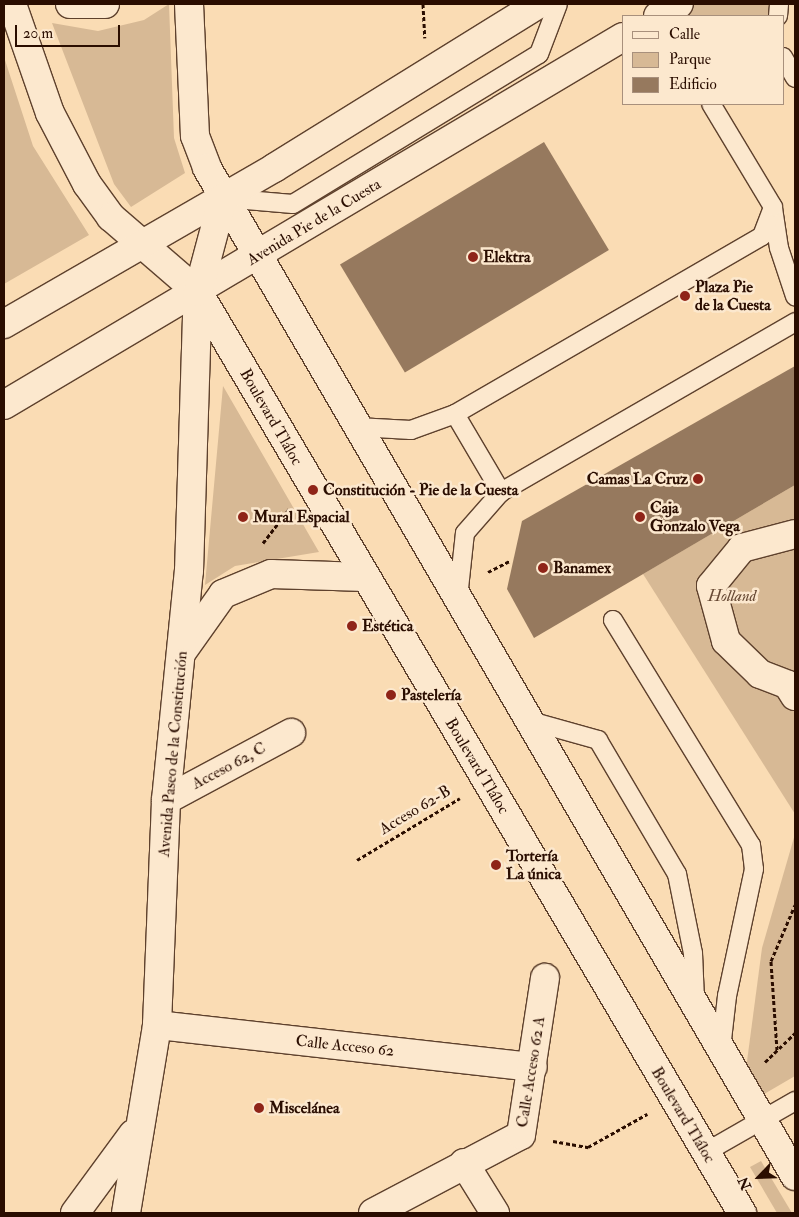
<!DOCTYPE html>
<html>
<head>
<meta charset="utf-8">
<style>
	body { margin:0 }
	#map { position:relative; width:799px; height:1217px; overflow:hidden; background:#fadcb4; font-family:"IM FELL Double Pica",serif }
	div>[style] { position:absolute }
	.green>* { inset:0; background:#d7b995 }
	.building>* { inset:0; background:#96795e; transform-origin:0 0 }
	.path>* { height:3px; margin-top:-1.5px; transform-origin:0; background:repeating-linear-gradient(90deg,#2a0d00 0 4px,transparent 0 6.5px) }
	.roads { filter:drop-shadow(1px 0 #5e412d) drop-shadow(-1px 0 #5e412d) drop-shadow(0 1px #5e412d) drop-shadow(0 -1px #5e412d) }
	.lane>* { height:18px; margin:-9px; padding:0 9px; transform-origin:9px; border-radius:9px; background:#fce8ce }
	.street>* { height:28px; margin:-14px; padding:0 14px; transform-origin:14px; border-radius:14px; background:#fce8ce }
	.secondary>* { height:28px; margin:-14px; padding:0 14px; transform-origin:14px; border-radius:14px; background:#fce8ce }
	.dots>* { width:14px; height:14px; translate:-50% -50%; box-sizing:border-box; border:2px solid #fce8ce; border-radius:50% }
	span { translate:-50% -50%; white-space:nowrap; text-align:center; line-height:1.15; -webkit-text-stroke:5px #fce8ce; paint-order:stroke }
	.street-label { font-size:16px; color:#2a0d00 }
	.poi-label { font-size:16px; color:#2a0d00; font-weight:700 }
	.left { translate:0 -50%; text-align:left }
	.right { translate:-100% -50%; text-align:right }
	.park-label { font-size:16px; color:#674934; font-style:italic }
	.frame { position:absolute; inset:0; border:5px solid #2a0d00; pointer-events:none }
	.legend { position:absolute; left:622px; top:15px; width:162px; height:90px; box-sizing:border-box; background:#fce8ce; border:1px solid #a8907c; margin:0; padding:6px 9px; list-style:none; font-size:15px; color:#2a0d00 }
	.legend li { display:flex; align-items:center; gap:10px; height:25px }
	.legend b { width:25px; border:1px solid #a8907c }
	.north { position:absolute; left:734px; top:1152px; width:50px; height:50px; -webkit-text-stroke:4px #fce8ce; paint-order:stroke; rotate:246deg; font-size:14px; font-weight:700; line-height:20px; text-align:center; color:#2a0d00 }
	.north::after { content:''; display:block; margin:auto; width:18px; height:22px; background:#2a0d00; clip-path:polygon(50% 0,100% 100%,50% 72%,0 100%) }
	.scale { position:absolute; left:15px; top:25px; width:105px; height:22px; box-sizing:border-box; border:2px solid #2a0d00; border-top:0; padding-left:6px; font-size:15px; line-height:18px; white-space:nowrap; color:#2a0d00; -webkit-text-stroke:4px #fce8ce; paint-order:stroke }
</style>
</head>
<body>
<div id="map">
	<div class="green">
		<i style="clip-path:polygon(169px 4px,174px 138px,185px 173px,131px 207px,114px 184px,52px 23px,98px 31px,144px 20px)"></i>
		<i style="clip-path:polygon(679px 4px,779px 4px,778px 16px,658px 16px)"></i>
		<i style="clip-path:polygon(4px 57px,33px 146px,89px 235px,4px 284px)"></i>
		<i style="clip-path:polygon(223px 386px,319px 552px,235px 566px,205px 585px)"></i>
		<i style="clip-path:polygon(795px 485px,795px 814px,643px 574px)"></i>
		<i style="clip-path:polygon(795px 834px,795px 1076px,754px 1100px,744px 1084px,762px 948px)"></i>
		<i style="clip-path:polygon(761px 1161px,792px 1213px,777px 1213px,750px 1167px)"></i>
	</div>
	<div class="building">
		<i style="left:544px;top:142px;width:126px;height:238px;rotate:59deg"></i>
		<i style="clip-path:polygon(795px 366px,795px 485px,534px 638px,507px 589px,522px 521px)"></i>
	</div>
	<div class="path">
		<i style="left:423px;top:4px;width:34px;rotate:87deg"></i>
		<i style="left:263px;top:543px;width:43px;rotate:-52.6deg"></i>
		<i style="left:488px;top:572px;width:25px;rotate:-27deg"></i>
		<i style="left:357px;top:860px;width:120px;rotate:-31deg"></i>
		<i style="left:777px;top:1050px;width:89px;rotate:-93.9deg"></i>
		<i style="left:771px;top:961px;width:61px;rotate:-66.8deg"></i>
		<i style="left:765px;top:1062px;width:42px;rotate:-44deg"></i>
		<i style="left:553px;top:1141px;width:36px;rotate:10deg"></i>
		<i style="left:588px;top:1147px;width:68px;rotate:-29.2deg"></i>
	</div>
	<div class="roads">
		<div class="lane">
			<i style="left:778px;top:16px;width:12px;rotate:-85deg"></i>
			<i style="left:783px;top:57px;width:24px;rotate:60deg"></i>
			<i style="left:223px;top:198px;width:70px;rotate:4.9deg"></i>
			<i style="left:293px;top:204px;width:288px;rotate:-31.4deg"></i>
			<i style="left:539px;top:54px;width:53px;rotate:-69.2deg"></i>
			<i style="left:773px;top:208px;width:40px;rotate:81.5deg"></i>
			<i style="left:779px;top:248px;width:51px;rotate:71.6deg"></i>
			<i style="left:455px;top:414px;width:91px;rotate:59.5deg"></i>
			<i style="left:357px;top:427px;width:54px;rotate:3.2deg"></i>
			<i style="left:411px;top:430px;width:47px;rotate:-20deg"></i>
			<i style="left:455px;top:414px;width:355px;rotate:-30.1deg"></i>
			<i style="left:762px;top:236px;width:31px;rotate:-69deg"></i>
			<i style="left:773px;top:207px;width:120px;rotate:-121deg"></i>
			<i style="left:458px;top:598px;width:65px;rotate:-83.9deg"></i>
			<i style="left:465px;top:533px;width:55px;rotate:-48.7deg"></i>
			<i style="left:501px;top:492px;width:340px;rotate:-30deg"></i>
			<i style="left:613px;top:620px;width:264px;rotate:58.5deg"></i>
			<i style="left:751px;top:845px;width:24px;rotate:83deg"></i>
			<i style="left:754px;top:869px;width:130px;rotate:102deg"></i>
			<i style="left:727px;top:996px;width:53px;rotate:96.5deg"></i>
			<i style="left:527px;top:720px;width:74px;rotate:15.7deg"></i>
			<i style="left:598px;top:740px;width:156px;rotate:59.5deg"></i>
			<i style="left:677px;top:874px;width:81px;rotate:78.6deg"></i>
			<i style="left:693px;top:953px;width:47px;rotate:87.6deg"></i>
			<i style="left:706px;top:1152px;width:103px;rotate:-29.8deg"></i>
		</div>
		<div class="street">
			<i style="left:795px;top:534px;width:55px;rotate:165.2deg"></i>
			<i style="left:742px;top:548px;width:49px;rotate:129.2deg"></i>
			<i style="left:711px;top:586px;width:57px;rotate:74.7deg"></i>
			<i style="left:726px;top:641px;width:47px;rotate:44.1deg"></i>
			<i style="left:760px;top:674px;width:30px;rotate:21deg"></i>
			<i style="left:788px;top:685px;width:13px;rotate:58deg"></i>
			<i style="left:166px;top:800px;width:142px;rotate:-28.2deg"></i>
			<i style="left:157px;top:1025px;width:378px;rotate:6.4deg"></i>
			<i style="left:464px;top:1163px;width:59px;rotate:58.2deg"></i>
			<i style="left:373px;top:1213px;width:167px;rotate:-27.8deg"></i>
			<i style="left:521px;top:1135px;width:159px;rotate:-81.3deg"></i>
		</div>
		<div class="secondary">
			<i style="left:12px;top:4px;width:115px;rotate:70.8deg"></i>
			<i style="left:50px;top:113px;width:80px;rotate:62.5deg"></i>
			<i style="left:87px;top:184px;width:41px;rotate:54deg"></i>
			<i style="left:111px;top:217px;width:115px;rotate:40.8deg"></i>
			<i style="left:198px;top:292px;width:1070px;rotate:59.43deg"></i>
			<i style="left:70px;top:4px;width:35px"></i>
			<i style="left:189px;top:4px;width:132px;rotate:87.4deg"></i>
			<i style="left:195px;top:136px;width:34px;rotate:69deg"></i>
			<i style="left:207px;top:168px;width:1167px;rotate:59.74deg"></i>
			<i style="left:658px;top:16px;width:24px;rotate:-30deg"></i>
			<i style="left:4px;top:324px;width:312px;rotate:-30deg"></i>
			<i style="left:274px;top:168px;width:312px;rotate:-31.8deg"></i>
			<i style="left:4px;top:405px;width:720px;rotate:-30.73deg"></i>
			<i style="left:182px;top:652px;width:71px;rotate:-54.7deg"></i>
			<i style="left:223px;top:594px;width:52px;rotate:-22.6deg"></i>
			<i style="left:271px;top:574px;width:94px;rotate:1.8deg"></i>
			<i style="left:75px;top:1213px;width:98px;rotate:-53.7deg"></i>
			<i style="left:126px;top:1213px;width:191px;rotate:-80.6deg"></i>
			<i style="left:157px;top:1025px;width:225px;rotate:-87.7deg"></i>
			<i style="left:166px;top:800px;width:230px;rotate:-84.3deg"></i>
			<i style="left:189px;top:571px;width:279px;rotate:-88.2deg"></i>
			<i style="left:198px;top:292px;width:97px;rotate:-75.1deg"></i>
		</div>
	</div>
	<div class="dots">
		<i style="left:473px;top:257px;background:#8f2418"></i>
		<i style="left:685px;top:296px;background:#8f2418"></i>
		<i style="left:698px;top:479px;background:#8f2418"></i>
		<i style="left:313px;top:490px;background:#8f2418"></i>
		<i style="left:243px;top:517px;background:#8f2418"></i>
		<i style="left:640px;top:517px;background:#8f2418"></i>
		<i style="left:543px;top:568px;background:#8f2418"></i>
		<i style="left:352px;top:626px;background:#8f2418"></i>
		<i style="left:391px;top:695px;background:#8f2418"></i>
		<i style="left:496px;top:865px;background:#8f2418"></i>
		<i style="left:259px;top:1108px;background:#8f2418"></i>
	</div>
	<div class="street-label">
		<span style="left:314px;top:222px;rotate:-31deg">Avenida Pie de la Cuesta</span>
		<span style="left:271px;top:417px;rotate:60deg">Boulevard Tláloc</span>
		<span style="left:173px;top:754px;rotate:-85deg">Avenida Paseo de la Constitución</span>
		<span style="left:229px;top:766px;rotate:-28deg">Acceso 62, C</span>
		<span style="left:477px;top:766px;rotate:59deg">Boulevard Tláloc</span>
		<span style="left:415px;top:810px;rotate:-31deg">Acceso 62-B</span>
		<span style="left:345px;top:1046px;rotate:6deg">Calle Acceso 62</span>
		<span style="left:531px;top:1072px;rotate:-81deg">Calle Acceso 62 A</span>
		<span style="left:683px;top:1115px;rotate:59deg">Boulevard Tláloc</span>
	</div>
	<div class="poi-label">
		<span class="left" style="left:483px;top:257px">Elektra</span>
		<span class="left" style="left:695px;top:296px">Plaza Pie<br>de la Cuesta</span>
		<span class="right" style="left:688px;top:479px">Camas La Cruz</span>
		<span class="left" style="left:323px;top:490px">Constitución - Pie de la Cuesta</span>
		<span class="left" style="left:650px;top:517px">Caja<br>Gonzalo Vega</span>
		<span class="left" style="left:253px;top:517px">Mural Espacial</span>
		<span class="left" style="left:553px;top:568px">Banamex</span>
		<span class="left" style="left:362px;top:626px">Estética</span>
		<span class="left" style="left:401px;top:695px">Pastelería</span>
		<span class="left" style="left:506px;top:865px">Tortería<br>La única</span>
		<span class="left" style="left:269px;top:1108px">Miscelánea</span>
	</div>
	<div class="park-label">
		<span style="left:732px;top:596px">Holland</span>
	</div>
	<div class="frame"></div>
	<ul class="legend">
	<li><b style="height:6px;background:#fce8ce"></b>Calle</li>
	<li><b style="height:14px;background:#d7b995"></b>Parque</li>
	<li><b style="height:14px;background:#96795e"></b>Edificio</li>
	</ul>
	<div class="north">N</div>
	<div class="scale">20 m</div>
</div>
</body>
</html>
